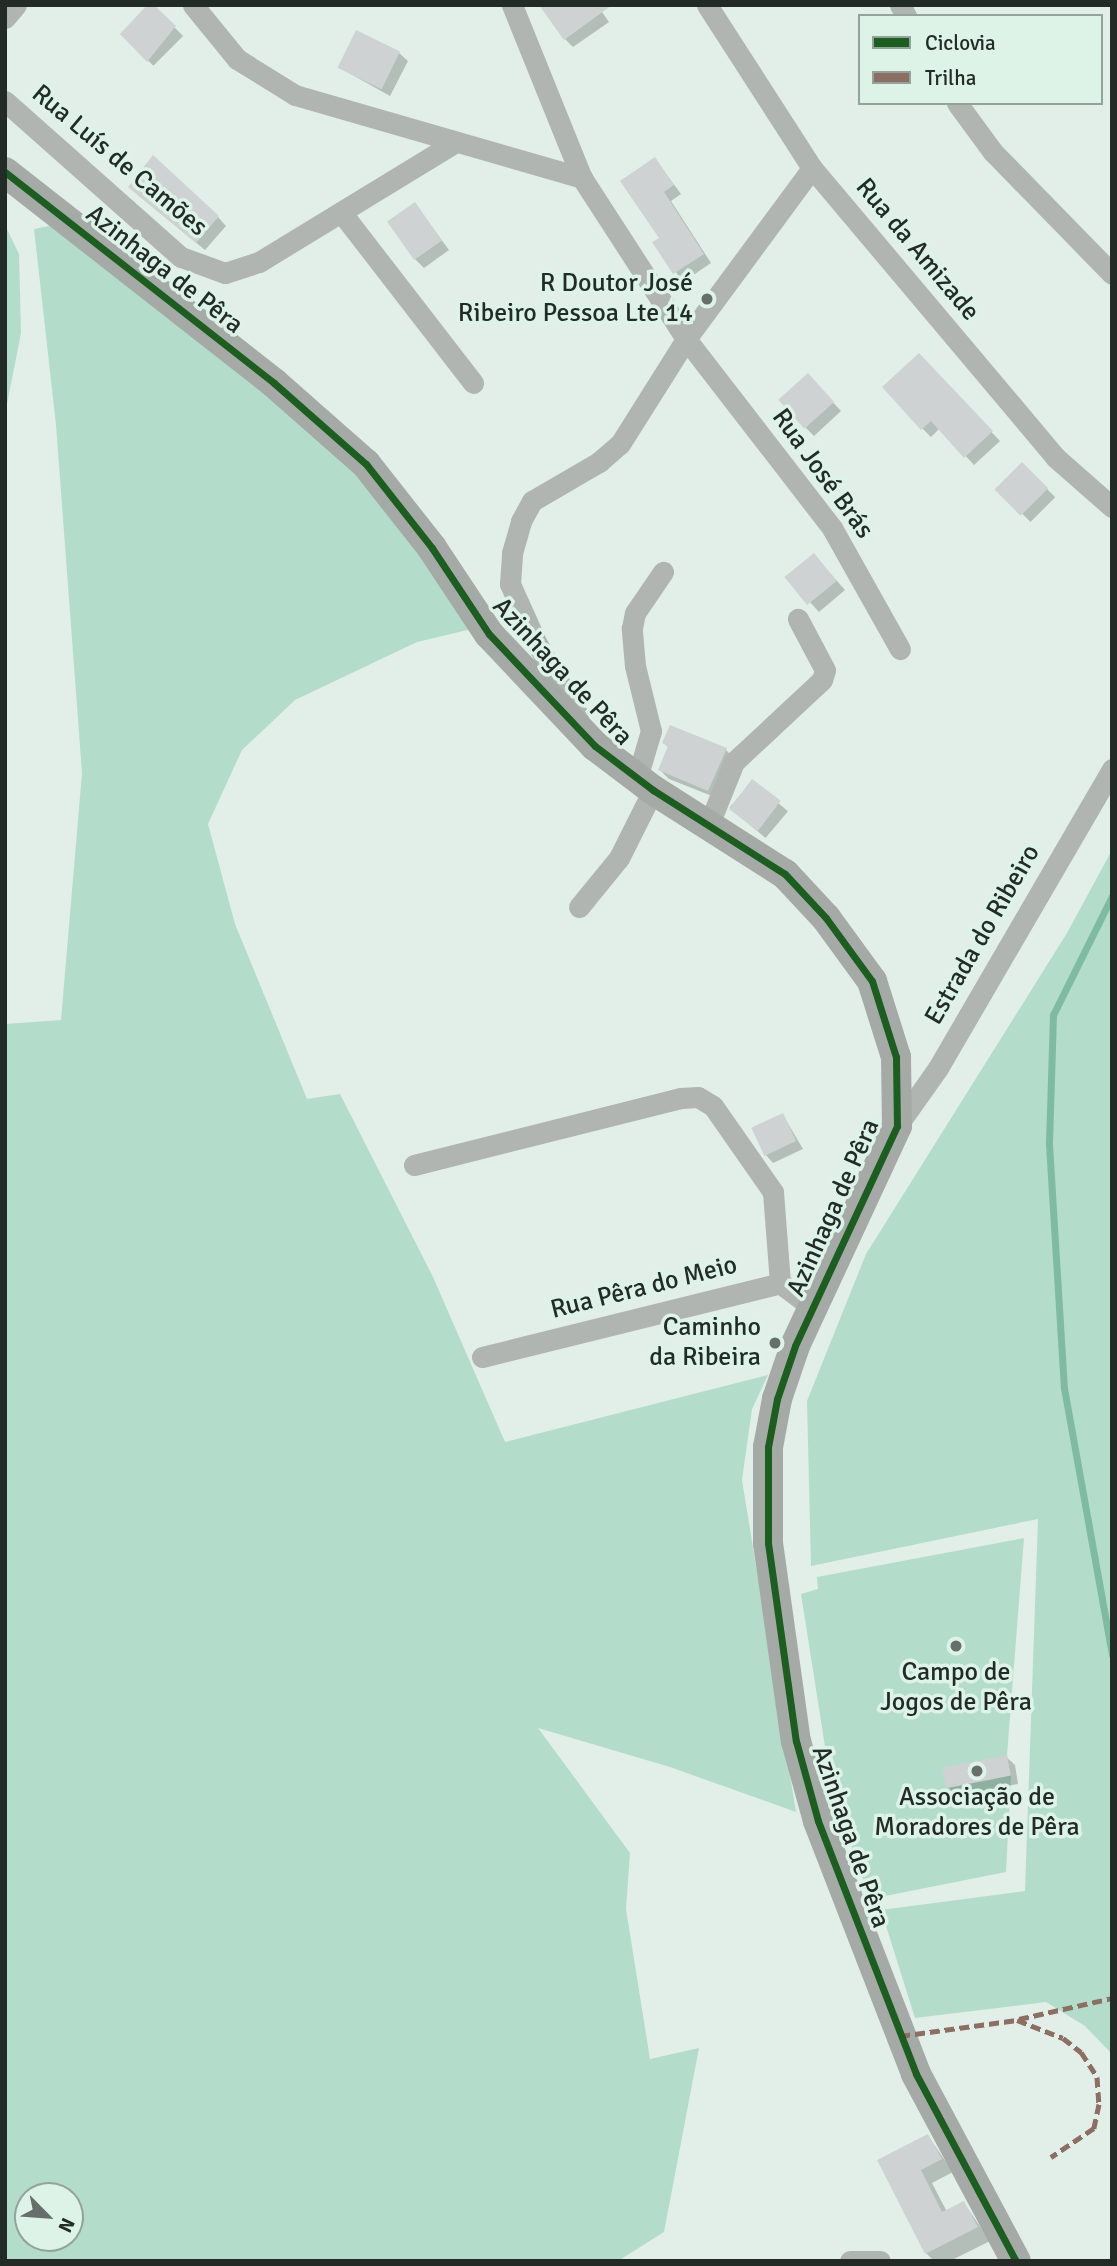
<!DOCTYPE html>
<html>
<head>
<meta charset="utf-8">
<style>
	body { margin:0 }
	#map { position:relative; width:1117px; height:2266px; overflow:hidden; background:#e2eee8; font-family:Signika,sans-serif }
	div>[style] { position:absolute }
	.green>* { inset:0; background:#b3ddca }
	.shadow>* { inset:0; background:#0003; transform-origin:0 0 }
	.stream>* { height:7px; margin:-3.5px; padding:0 3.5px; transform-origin:3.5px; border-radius:3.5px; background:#7fbba3 }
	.building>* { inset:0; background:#ced2d3; transform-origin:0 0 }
	.street>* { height:21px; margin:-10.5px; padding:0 10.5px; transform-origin:10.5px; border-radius:10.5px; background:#b0b5b2 }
	.secondary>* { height:30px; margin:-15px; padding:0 15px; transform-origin:15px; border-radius:15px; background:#a5aaa7 }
	.quiet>* { height:5px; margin-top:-2.5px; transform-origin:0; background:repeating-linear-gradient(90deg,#8d6e63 0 10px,transparent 0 15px) }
	.cycleway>* { height:7px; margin:-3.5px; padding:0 3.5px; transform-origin:3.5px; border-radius:3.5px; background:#1b5e20 }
	.dots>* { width:19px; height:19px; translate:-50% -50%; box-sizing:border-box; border:4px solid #ddf3e8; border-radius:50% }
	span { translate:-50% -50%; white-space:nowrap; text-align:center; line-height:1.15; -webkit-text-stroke:7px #ddf3e8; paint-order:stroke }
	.street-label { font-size:26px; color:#232b27 }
	.poi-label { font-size:26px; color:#232b27 }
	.right { translate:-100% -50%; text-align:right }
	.frame { position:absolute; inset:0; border:7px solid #232b27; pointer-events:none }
	.legend { position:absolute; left:858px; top:14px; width:245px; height:91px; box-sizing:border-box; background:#ddf3e8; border:2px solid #93a39b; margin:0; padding:9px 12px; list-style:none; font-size:21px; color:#232b27 }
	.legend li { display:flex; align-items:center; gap:14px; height:35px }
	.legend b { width:35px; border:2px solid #93a39b }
	.north { position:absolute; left:14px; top:2182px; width:70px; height:70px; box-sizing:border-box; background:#ddf3e8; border:2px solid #93a39b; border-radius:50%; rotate:115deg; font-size:19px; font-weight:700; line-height:28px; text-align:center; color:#232b27 }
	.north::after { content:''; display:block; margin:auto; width:24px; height:32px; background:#666f6b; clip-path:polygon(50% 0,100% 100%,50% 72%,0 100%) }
</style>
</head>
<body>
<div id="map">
	<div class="green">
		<i style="clip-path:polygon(5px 225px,19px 254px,21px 333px,5px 414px)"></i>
		<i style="clip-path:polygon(evenodd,54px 225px,261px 386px,366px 480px,476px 628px,417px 642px,295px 700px,242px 750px,208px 824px,235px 924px,307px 1099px,340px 1094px,433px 1277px,505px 1442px,768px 1375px,752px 1409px,742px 1480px,796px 1812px,670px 1767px,538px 1728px,630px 1853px,626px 1909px,650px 2059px,699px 2048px,664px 2232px,618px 2261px,5px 2261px,5px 1024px,61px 1020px,82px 773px,56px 425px,34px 229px,54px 225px,28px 2196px,70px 2196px,70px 2238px,28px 2238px,28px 2196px)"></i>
		<i style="clip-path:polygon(1112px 850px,1112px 2054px,1085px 2026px,1046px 2002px,915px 2018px,881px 1910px,1025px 1891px,1038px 1519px,811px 1566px,807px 1401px,866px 1254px,1067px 933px)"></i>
		<i style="clip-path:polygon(1024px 1538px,1007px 1755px,1011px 1776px,1006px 1872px,870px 1899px,832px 1791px,801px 1594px,818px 1589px,817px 1577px)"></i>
	</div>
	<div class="shadow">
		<i style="left:152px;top:5px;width:44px;height:42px;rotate:45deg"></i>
		<i style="clip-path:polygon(597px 5px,609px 22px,573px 47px,565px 39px)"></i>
		<i style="clip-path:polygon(399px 53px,408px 61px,390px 96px,340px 68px)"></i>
		<i style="clip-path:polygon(655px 159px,681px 194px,671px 201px,711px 263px,683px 282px,655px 243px,661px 239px)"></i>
		<i style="clip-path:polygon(138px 195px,218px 217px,226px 226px,205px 250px)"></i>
		<i style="clip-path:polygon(415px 204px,449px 250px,424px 268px,415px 259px)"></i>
		<i style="clip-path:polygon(919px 355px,1000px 441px,974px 465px,940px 428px,931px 437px,922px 428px)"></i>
		<i style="clip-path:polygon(816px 384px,841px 411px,814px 436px,806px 428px)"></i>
		<i style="left:1022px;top:464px;width:47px;height:35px;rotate:45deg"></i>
		<i style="clip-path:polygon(822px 564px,845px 590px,819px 612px,788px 578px)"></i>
		<i style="clip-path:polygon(664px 743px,726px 750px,734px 758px,717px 798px,669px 779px,660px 770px,669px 748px)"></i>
		<i style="left:752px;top:781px;width:47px;height:35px;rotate:40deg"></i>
		<i style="clip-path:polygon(783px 1115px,803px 1149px,773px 1163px,765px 1154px)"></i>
		<i style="clip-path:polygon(1006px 1757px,1015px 1765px,1018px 1784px,956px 1796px,948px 1787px)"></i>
		<i style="clip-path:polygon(928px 2136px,953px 2172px,932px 2183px,947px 2212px,964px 2203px,990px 2241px,950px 2261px,934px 2261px,926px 2253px,879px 2161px)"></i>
	</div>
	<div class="stream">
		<i style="left:1112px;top:896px;width:133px;rotate:116.4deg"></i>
		<i style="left:1053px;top:1015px;width:129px;rotate:91.8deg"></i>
		<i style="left:1049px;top:1144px;width:244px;rotate:86.5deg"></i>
		<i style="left:1064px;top:1388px;width:271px;rotate:79.8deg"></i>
	</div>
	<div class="building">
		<i style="clip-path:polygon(147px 5px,154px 5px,176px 26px,147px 62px,120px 34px)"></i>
		<i style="clip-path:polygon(539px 5px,612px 5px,564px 40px)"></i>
		<i style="left:356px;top:30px;width:49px;height:42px;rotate:26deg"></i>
		<i style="clip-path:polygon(153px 155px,219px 216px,196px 243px,128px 187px)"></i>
		<i style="clip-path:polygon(655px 157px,674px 185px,664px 192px,704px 254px,673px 274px,652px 242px,659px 238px,620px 181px)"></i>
		<i style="left:415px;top:202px;width:47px;height:34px;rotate:55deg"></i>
		<i style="clip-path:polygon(919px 353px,993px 431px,964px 458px,931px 421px,921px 430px,882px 387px)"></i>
		<i style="left:808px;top:373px;width:39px;height:40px;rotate:48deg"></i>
		<i style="left:1022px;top:462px;width:37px;height:39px;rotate:45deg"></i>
		<i style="left:814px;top:553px;width:36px;height:38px;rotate:51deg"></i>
		<i style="clip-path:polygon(670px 725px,727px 748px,708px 791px,658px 770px,668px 746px,662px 743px)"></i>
		<i style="left:752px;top:779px;width:36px;height:38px;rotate:37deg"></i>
		<i style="left:783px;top:1113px;width:31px;height:35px;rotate:65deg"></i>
		<i style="left:1007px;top:1755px;width:21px;height:66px;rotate:79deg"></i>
		<i style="clip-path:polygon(928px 2134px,942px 2159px,921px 2170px,942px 2212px,964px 2201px,978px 2227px,925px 2254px,877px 2160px)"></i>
	</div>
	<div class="street">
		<i style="left:193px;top:5px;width:70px;rotate:50.8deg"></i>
		<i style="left:237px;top:59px;width:68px;rotate:31.8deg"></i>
		<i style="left:295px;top:95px;width:299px;rotate:16.1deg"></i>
		<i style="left:512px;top:5px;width:187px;rotate:68deg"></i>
		<i style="left:582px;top:178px;width:192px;rotate:57.1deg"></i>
		<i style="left:686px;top:339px;width:239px;rotate:52.3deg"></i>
		<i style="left:832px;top:528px;width:139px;rotate:60.7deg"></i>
		<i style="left:707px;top:5px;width:194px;rotate:57.2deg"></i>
		<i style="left:812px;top:168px;width:378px;rotate:49.9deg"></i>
		<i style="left:1055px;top:457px;width:76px;rotate:41.3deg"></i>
		<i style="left:900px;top:5px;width:13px;rotate:61deg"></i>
		<i style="left:5px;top:18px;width:17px;rotate:-50deg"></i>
		<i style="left:5px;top:101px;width:235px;rotate:41.6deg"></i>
		<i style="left:181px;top:257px;width:47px;rotate:20deg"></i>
		<i style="left:225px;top:273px;width:36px;rotate:-18deg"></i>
		<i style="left:259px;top:262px;width:228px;rotate:-31.4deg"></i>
		<i style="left:957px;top:103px;width:61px;rotate:53.7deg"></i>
		<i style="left:993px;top:152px;width:170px;rotate:45.7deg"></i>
		<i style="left:341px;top:212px;width:216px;rotate:52.3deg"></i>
		<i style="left:578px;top:715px;width:82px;rotate:-120deg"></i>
		<i style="left:537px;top:644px;width:66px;rotate:-114.2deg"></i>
		<i style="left:510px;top:584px;width:31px;rotate:-86deg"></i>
		<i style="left:512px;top:553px;width:33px;rotate:-74deg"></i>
		<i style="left:521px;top:521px;width:23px;rotate:-61deg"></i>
		<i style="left:532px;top:501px;width:78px;rotate:-30.2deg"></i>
		<i style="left:599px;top:462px;width:28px;rotate:-41deg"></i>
		<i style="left:620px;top:444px;width:124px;rotate:-57.8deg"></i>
		<i style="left:686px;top:339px;width:212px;rotate:-53.6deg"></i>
		<i style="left:637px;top:778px;width:49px;rotate:-73.4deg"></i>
		<i style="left:651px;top:731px;width:67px;rotate:-103.8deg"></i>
		<i style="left:635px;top:666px;width:38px;rotate:-95deg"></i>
		<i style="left:632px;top:628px;width:15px;rotate:-79deg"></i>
		<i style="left:635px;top:613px;width:50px;rotate:-55.7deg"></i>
		<i style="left:709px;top:824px;width:67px;rotate:-68deg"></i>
		<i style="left:734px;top:762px;width:120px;rotate:-43deg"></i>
		<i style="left:822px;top:680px;width:10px;rotate:-73deg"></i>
		<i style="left:825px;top:670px;width:58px;rotate:-117.9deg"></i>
		<i style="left:579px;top:907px;width:63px;rotate:-50.8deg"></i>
		<i style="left:619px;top:858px;width:76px;rotate:-63.4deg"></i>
		<i style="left:897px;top:1126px;width:71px;rotate:-54.7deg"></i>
		<i style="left:938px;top:1068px;width:346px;rotate:-59.8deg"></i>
		<i style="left:414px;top:1165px;width:275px;rotate:-14.1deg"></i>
		<i style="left:681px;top:1098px;width:17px;rotate:-3deg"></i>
		<i style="left:698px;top:1097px;width:17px;rotate:31deg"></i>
		<i style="left:713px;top:1106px;width:105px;rotate:55.1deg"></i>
		<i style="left:773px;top:1192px;width:91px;rotate:85.6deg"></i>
		<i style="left:482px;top:1357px;width:307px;rotate:-13.9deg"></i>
		<i style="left:780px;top:1283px;width:40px;rotate:37deg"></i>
		<i style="left:850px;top:2261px;width:30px"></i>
	</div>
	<div class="secondary">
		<i style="left:5px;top:172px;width:342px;rotate:38.1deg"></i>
		<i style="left:274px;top:383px;width:123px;rotate:41.4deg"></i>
		<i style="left:366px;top:464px;width:107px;rotate:51.8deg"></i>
		<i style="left:432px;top:548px;width:103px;rotate:56.5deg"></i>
		<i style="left:489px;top:634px;width:154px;rotate:46.6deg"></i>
		<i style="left:595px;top:746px;width:73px;rotate:37.2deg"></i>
		<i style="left:653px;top:790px;width:156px;rotate:32.5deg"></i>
		<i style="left:785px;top:874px;width:60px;rotate:47deg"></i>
		<i style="left:826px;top:918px;width:78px;rotate:53.9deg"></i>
		<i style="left:872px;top:981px;width:80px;rotate:72.5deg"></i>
		<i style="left:896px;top:1057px;width:69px;rotate:89.2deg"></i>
		<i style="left:897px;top:1126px;width:242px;rotate:114.9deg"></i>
		<i style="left:795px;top:1346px;width:56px;rotate:108.8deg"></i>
		<i style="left:777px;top:1399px;width:49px;rotate:100.6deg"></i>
		<i style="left:768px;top:1447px;width:96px;rotate:90deg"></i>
		<i style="left:768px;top:1543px;width:200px;rotate:82deg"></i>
		<i style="left:796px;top:1741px;width:83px;rotate:74.6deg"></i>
		<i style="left:818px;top:1821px;width:271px;rotate:68.8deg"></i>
		<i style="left:916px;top:2074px;width:212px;rotate:61.9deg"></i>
	</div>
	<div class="quiet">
		<i style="left:1019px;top:2019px;width:95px;rotate:-12.7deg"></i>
		<i style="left:900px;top:2036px;width:118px;rotate:-7.8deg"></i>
		<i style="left:1017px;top:2020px;width:49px;rotate:21.4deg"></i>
		<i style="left:1063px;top:2038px;width:23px;rotate:38deg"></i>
		<i style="left:1081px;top:2052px;width:30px;rotate:57deg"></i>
		<i style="left:1097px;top:2077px;width:27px;rotate:86deg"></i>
		<i style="left:1099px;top:2104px;width:25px;rotate:102deg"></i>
		<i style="left:1094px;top:2128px;width:52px;rotate:146deg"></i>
	</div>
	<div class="cycleway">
		<i style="left:5px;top:172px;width:342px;rotate:38.1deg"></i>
		<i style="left:274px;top:383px;width:123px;rotate:41.4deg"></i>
		<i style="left:366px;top:464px;width:107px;rotate:51.8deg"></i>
		<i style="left:432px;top:548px;width:103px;rotate:56.5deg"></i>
		<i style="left:489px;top:634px;width:154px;rotate:46.6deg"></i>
		<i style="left:595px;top:746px;width:73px;rotate:37.2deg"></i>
		<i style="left:653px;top:790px;width:156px;rotate:32.5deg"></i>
		<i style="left:785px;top:874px;width:60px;rotate:47deg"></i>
		<i style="left:826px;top:918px;width:78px;rotate:53.9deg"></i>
		<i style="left:872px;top:981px;width:80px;rotate:72.5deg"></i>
		<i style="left:896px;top:1057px;width:69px;rotate:89.2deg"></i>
		<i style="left:897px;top:1126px;width:242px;rotate:114.9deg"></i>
		<i style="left:795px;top:1346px;width:56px;rotate:108.8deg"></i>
		<i style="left:777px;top:1399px;width:49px;rotate:100.6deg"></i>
		<i style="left:768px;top:1447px;width:96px;rotate:90deg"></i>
		<i style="left:768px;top:1543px;width:200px;rotate:82deg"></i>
		<i style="left:796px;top:1741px;width:83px;rotate:74.6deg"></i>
		<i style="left:818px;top:1821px;width:271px;rotate:68.8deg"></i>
		<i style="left:916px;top:2074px;width:212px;rotate:61.9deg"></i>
	</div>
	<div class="dots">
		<i style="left:707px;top:299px;background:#666f6b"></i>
		<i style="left:775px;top:1343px;background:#666f6b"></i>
		<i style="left:956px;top:1646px;background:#666f6b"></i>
		<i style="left:977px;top:1771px;background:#666f6b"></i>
	</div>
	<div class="street-label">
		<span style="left:119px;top:161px;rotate:40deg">Rua Luís de Camões</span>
		<span style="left:917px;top:250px;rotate:50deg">Rua da Amizade</span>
		<span style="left:164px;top:270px;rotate:38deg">Azinhaga de Pêra</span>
		<span style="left:822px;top:474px;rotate:54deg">Rua José Brás</span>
		<span style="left:562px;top:672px;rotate:47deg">Azinhaga de Pêra</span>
		<span style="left:983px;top:935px;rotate:-60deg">Estrada do Ribeiro</span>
		<span style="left:834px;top:1208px;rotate:-66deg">Azinhaga de Pêra</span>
		<span style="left:644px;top:1288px;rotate:-14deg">Rua Pêra do Meio</span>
		<span style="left:850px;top:1837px;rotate:71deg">Azinhaga de Pêra</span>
	</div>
	<div class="poi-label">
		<span class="right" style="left:693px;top:299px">R Doutor José<br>Ribeiro Pessoa Lte 14</span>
		<span class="right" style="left:761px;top:1343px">Caminho<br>da Ribeira</span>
		<span style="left:956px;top:1688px">Campo de<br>Jogos de Pêra</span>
		<span style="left:977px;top:1813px">Associação de<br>Moradores de Pêra</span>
	</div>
	<div class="frame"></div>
	<ul class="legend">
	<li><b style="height:9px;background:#1b5e20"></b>Ciclovia</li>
	<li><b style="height:9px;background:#8d6e63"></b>Trilha</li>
	</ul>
	<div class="north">N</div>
</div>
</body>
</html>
